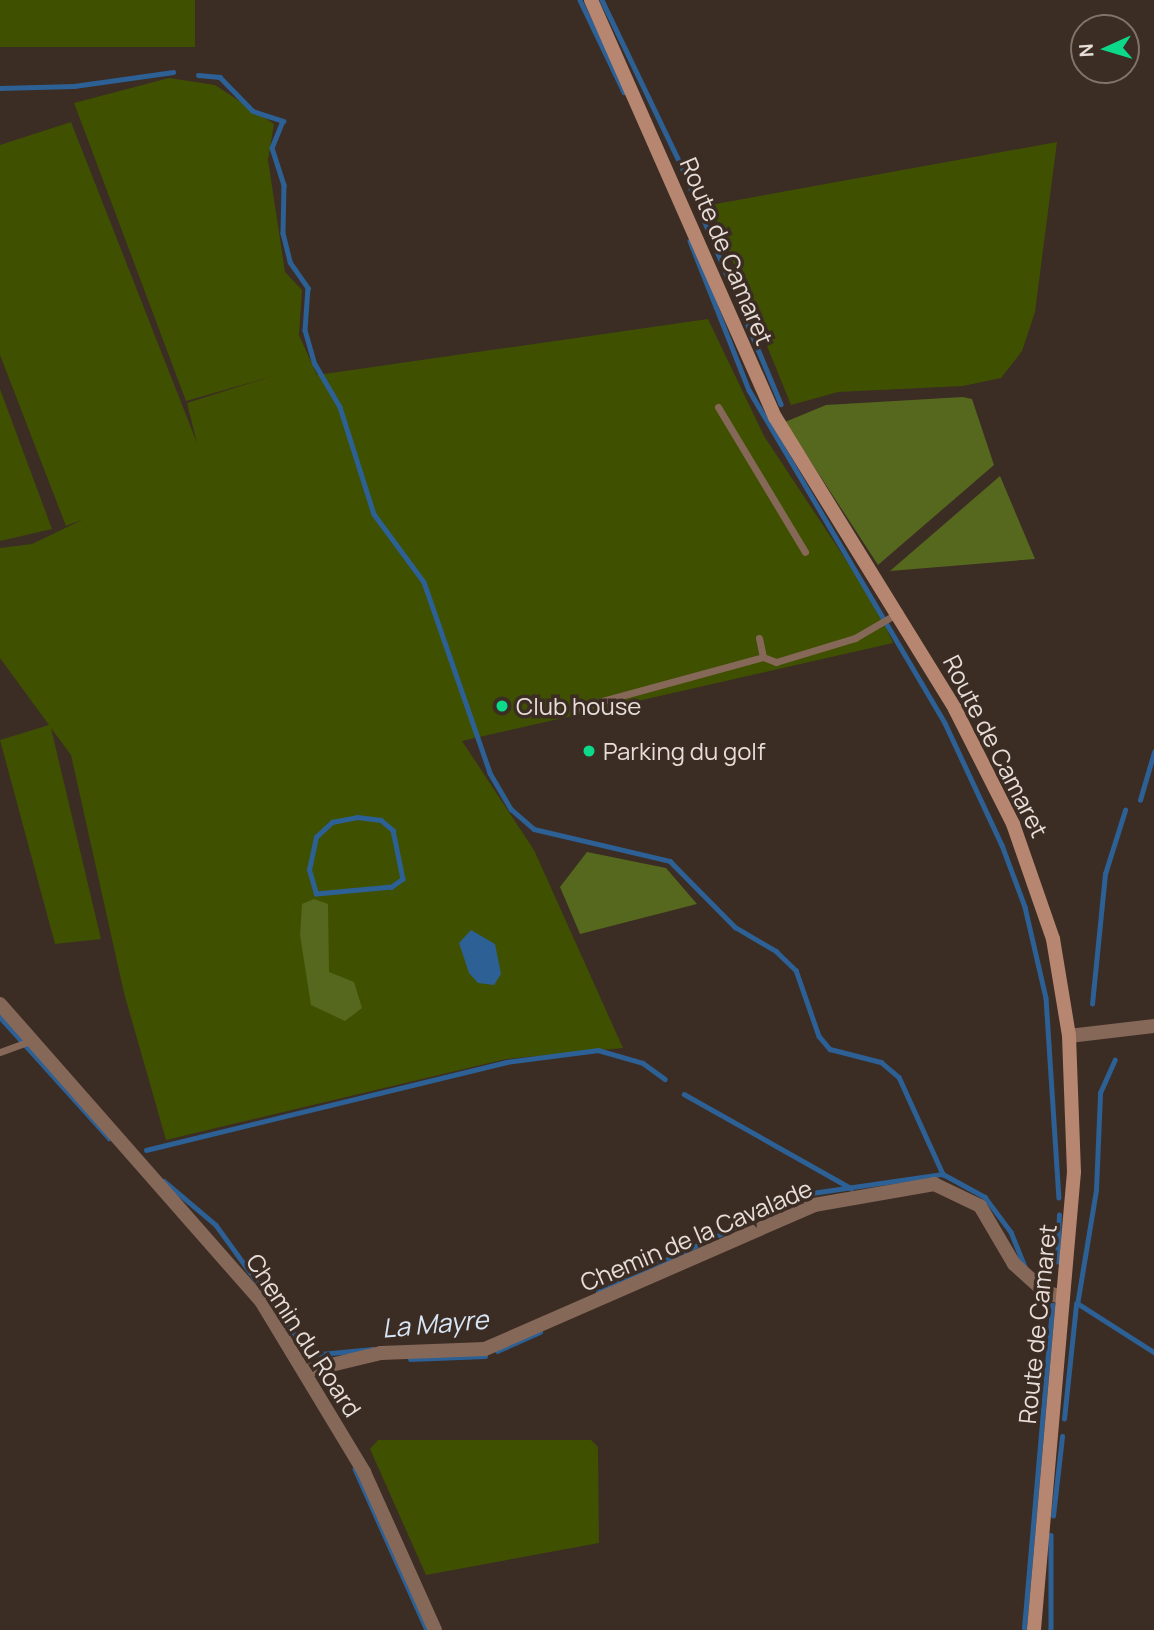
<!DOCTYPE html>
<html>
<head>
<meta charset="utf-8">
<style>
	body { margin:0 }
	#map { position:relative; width:1154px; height:1630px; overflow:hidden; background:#3b2c24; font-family:Manrope,sans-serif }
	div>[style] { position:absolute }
	.green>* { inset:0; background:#405001; transform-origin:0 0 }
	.forest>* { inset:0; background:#56681e }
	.water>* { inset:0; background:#2d6094 }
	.stream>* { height:4.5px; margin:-2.25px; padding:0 2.25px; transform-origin:2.25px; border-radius:2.25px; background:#2d6094 }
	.service>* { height:7px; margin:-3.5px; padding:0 3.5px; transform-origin:3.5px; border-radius:3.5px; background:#866859 }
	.minor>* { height:14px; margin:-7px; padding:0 7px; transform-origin:7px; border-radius:7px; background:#866859 }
	.secondary>* { height:14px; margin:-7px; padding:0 7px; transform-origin:7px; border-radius:7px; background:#b78670 }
	.dots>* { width:19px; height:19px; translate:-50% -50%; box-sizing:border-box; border:4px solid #3b2c24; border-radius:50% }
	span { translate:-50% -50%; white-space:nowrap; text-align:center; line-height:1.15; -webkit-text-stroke:7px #3b2c24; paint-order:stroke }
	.street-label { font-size:24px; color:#e8ded9 }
	.poi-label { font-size:24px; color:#e8ded9 }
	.left { translate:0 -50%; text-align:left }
	.water-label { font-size:26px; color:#d8e6f6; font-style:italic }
	.north { position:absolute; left:1070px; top:14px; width:70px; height:70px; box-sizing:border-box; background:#3b2c24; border:2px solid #80736c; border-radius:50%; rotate:266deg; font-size:19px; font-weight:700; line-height:28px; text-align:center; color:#e8ded9 }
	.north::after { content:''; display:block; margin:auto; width:24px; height:32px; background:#0cd98a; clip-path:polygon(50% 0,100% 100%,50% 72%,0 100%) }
</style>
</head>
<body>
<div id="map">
	<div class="green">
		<i style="left:0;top:0;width:195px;height:47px"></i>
		<i style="clip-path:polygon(169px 78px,215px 85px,274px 124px,268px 160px,285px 272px,302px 290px,299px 335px,317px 375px,708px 319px,764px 436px,877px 607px,893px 643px,462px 741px,534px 850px,623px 1048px,506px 1059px,166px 1140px,124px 993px,71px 755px,51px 728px,101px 939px,55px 944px,0 740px,49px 725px,0 658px,0 548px,32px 544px,84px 519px,66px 526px,0 355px,0 145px,71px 122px,197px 443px,187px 403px,273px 376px,186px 401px,74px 103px)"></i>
		<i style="clip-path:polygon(1057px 142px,1035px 312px,1022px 351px,1001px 378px,963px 386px,838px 392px,791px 405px,710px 205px)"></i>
		<i style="clip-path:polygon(0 389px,52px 529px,0 541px)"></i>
		<i style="clip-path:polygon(378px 1440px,591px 1440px,598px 1447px,599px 1543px,426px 1575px,370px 1449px)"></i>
	</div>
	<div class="forest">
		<i style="clip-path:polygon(963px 397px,972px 399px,994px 465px,878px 565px,785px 422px,826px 405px)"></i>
		<i style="clip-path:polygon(1000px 476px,1035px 559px,890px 571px)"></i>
		<i style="clip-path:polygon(587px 852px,666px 868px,697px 904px,580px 934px,560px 887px)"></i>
		<i style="clip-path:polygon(314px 899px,328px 904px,329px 972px,354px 982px,362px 1008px,345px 1021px,311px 1005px,300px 935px,302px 904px)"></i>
	</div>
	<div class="water">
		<i style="clip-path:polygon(471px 930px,495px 944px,501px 974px,494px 985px,478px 983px,469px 973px,459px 943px)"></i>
	</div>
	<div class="stream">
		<i style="left:580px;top:0;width:102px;rotate:64.4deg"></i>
		<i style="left:602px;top:0;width:183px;rotate:64.4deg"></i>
		<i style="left:681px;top:165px;width:259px;rotate:67.3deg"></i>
		<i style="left:198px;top:75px;width:22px;rotate:5deg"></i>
		<i style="left:220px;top:77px;width:47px;rotate:45.9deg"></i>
		<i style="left:253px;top:111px;width:32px;rotate:18deg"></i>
		<i style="left:283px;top:121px;width:29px;rotate:112deg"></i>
		<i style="left:272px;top:148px;width:39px;rotate:72deg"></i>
		<i style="left:284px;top:185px;width:48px;rotate:91.2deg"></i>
		<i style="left:283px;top:233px;width:30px;rotate:76deg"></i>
		<i style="left:290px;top:262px;width:32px;rotate:55deg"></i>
		<i style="left:308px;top:288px;width:42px;rotate:94.1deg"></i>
		<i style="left:305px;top:330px;width:35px;rotate:74deg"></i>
		<i style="left:315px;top:364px;width:50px;rotate:59.8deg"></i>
		<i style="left:340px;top:407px;width:112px;rotate:72.4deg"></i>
		<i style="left:374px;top:514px;width:84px;rotate:53.7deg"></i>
		<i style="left:424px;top:582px;width:202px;rotate:70.9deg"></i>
		<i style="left:490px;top:773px;width:42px;rotate:59.7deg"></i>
		<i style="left:511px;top:809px;width:30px;rotate:41deg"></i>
		<i style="left:534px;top:829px;width:140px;rotate:13.2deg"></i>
		<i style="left:670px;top:861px;width:93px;rotate:45.4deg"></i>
		<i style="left:735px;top:927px;width:48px;rotate:30.3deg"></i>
		<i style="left:776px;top:951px;width:28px;rotate:44deg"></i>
		<i style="left:796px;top:970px;width:70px;rotate:70.8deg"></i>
		<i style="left:819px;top:1036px;width:17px;rotate:50deg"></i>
		<i style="left:830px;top:1049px;width:53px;rotate:14.3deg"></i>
		<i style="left:881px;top:1062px;width:23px;rotate:40deg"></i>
		<i style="left:899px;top:1077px;width:107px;rotate:65.6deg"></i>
		<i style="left:943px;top:1174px;width:48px;rotate:28.7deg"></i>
		<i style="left:985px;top:1197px;width:44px;rotate:53.4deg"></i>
		<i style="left:1011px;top:1232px;width:38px;rotate:68deg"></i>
		<i style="left:0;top:88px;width:74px;rotate:-1.5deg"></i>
		<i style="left:74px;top:86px;width:100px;rotate:-8deg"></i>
		<i style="left:690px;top:241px;width:160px;rotate:68.4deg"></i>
		<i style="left:749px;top:390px;width:386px;rotate:59.5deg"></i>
		<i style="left:945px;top:723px;width:135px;rotate:65deg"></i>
		<i style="left:1002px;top:845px;width:66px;rotate:69.6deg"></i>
		<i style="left:1025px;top:907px;width:93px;rotate:77deg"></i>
		<i style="left:1046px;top:998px;width:200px;rotate:86.3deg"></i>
		<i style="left:1140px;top:800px;width:50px;rotate:-73.7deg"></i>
		<i style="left:357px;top:817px;width:24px;rotate:7deg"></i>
		<i style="left:381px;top:820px;width:16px;rotate:40deg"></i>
		<i style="left:393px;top:830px;width:50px;rotate:78.5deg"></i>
		<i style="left:403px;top:879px;width:14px;rotate:144deg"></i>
		<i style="left:392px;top:887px;width:76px;rotate:174.7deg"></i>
		<i style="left:316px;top:894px;width:25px;rotate:-106deg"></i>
		<i style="left:309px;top:870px;width:34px;rotate:-78deg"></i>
		<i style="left:316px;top:837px;width:22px;rotate:-43deg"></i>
		<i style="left:332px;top:822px;width:25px;rotate:-11deg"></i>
		<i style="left:1092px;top:1004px;width:131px;rotate:-84.3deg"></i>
		<i style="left:1105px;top:874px;width:67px;rotate:-72.6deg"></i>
		<i style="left:0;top:1017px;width:163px;rotate:48deg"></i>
		<i style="left:684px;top:1094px;width:192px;rotate:29.4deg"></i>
		<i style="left:146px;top:1150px;width:371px;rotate:-13.7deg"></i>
		<i style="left:506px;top:1062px;width:93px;rotate:-7.4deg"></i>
		<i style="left:598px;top:1050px;width:47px;rotate:16.1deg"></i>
		<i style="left:643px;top:1063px;width:27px;rotate:36deg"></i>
		<i style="left:164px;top:1181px;width:68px;rotate:40.2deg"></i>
		<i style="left:216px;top:1225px;width:160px;rotate:54.1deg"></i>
		<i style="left:310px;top:1355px;width:63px;rotate:-5.4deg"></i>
		<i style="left:812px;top:1193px;width:132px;rotate:-8.3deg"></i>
		<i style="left:1057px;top:1262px;width:47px;rotate:-87.6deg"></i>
		<i style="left:598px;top:1292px;width:227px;rotate:-25.3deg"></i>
		<i style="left:1077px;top:1303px;width:91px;rotate:32.5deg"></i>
		<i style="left:1077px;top:1305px;width:117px;rotate:-80.6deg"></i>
		<i style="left:1096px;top:1190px;width:97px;rotate:-87.6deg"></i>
		<i style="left:1100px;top:1093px;width:36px;rotate:-66deg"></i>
		<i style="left:497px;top:1351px;width:47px;rotate:-23.8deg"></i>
		<i style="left:410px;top:1359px;width:75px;rotate:-2.3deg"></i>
		<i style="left:1064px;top:1419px;width:116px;rotate:-84deg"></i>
		<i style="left:355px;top:1469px;width:176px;rotate:65.9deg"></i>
		<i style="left:1053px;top:1516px;width:80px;rotate:-83.5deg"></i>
		<i style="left:1051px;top:1535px;width:95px;rotate:90deg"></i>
		<i style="left:1024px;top:1628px;width:324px;rotate:-85deg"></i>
	</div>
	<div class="service">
		<i style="left:718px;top:407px;width:169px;rotate:59deg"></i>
		<i style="left:759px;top:638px;width:19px;rotate:78deg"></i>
		<i style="left:763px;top:657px;width:14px;rotate:21deg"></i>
		<i style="left:776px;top:662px;width:83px;rotate:-16.9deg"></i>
		<i style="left:855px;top:638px;width:50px;rotate:-30.2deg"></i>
		<i style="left:573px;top:709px;width:197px;rotate:-15.3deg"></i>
		<i style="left:0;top:1052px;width:32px;rotate:-20deg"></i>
	</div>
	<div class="minor">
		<i style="left:0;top:1004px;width:395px;rotate:48.7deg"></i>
		<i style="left:261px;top:1301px;width:200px;rotate:58.9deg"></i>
		<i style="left:364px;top:1472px;width:173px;rotate:65.8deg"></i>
		<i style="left:1069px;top:1036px;width:86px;rotate:-6.7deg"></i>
		<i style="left:306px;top:1371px;width:77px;rotate:-13.5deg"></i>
		<i style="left:381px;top:1353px;width:104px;rotate:-2.2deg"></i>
		<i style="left:485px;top:1349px;width:359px;rotate:-23.6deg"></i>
		<i style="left:814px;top:1205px;width:122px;rotate:-9.9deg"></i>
		<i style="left:934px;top:1184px;width:51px;rotate:25.6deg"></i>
		<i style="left:980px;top:1206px;width:67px;rotate:59.6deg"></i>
		<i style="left:1014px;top:1264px;width:40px;rotate:42deg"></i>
		<i style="left:1044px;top:1291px;width:20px;rotate:20deg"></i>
	</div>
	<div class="secondary">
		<i style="left:591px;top:0;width:456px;rotate:66.2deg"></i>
		<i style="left:775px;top:417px;width:343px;rotate:58.3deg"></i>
		<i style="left:955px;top:709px;width:129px;rotate:63.2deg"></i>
		<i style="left:1013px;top:824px;width:122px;rotate:70.8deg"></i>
		<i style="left:1053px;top:939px;width:98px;rotate:80.6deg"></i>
		<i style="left:1069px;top:1036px;width:136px;rotate:87.9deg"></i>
		<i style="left:1074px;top:1172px;width:460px;rotate:95deg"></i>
	</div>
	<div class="dots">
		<i style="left:502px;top:706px;background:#0cd98a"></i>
		<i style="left:589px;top:751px;background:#0cd98a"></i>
	</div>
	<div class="street-label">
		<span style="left:727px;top:251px;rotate:67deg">Route de Camaret</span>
		<span style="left:996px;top:746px;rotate:63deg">Route de Camaret</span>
		<span style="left:696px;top:1235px;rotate:-23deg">Chemin de la Cavalade</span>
		<span style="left:1037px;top:1324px;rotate:-84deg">Route de Camaret</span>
		<span style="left:304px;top:1335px;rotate:57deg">Chemin du Roard</span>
	</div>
	<div class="poi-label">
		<span class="left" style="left:516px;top:706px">Club house</span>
		<span class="left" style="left:603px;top:751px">Parking du golf</span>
	</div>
	<div class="water-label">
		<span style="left:435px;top:1324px;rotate:-5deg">La Mayre</span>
	</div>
	<div class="north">N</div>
</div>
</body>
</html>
